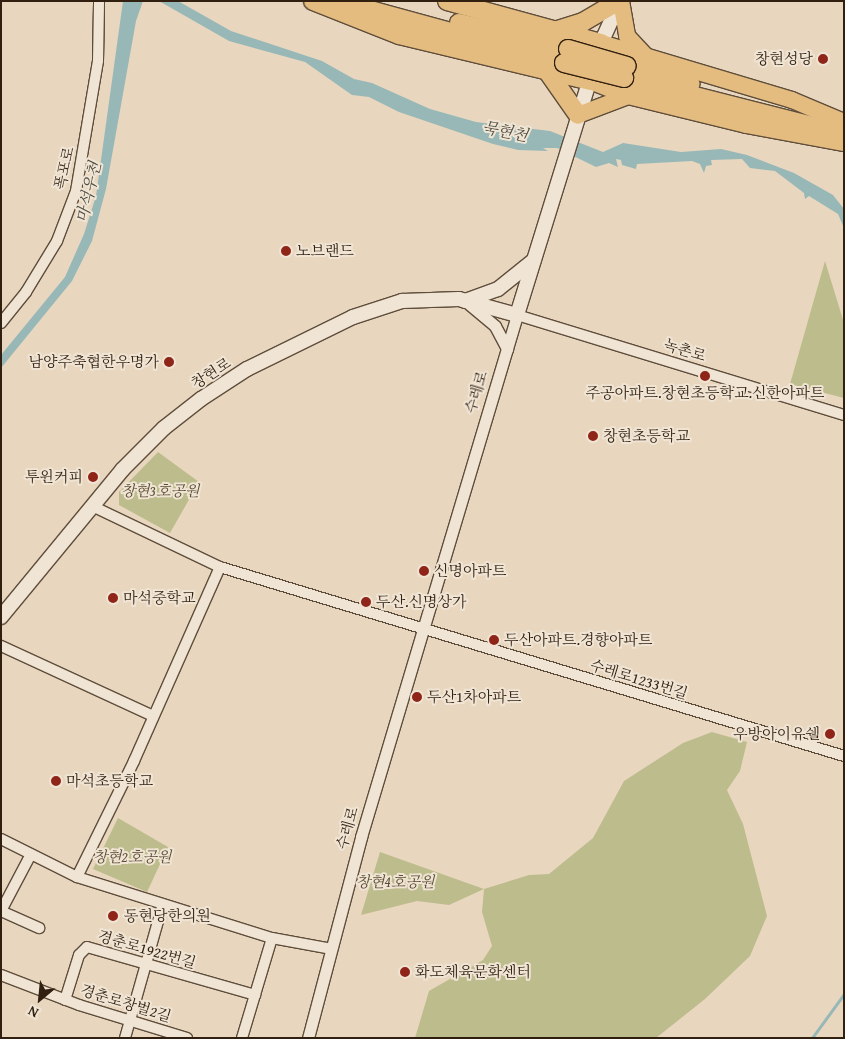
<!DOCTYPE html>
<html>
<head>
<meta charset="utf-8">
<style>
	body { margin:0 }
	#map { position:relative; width:845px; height:1039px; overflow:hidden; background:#e8d7be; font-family:"Gentium Book Plus","Noto Serif KR",serif }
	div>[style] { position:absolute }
	.green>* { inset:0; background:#bdbc8c }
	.water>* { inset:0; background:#98b8b7 }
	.stream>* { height:2.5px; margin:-1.25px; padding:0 1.25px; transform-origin:1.25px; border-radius:1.25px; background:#98b8b7 }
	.roads { filter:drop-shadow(1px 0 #5f4d3b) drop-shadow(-1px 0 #5f4d3b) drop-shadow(0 1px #5f4d3b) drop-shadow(0 -1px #5f4d3b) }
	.minor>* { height:10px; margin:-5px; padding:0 5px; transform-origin:5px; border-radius:5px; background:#f0e5d5 }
	.tertiary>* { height:11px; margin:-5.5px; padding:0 5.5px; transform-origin:5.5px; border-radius:5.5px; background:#f0e5d5 }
	.secondary>* { height:14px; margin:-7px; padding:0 7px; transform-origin:7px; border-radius:7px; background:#f0e5d5 }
	.trunk>* { height:16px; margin:-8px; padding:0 8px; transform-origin:8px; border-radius:8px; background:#e4bc7f }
	.motorway>* { height:18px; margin:-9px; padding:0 9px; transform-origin:9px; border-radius:9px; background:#e4bc7f }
	.bridges { filter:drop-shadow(1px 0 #311f0f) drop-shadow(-1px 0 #311f0f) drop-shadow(0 1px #311f0f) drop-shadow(0 -1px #311f0f) }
	.motorway-bridge>* { height:18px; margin:-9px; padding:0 9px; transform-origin:9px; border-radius:9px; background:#e4bc7f }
	.dots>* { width:14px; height:14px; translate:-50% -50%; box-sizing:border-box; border:2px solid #f0e5d5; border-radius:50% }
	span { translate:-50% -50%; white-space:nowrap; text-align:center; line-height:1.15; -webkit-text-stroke:4px #f0e5d5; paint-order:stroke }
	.poi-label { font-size:15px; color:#311f0f }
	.right { translate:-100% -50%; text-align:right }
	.left { translate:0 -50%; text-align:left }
	.street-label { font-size:15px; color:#311f0f }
	.park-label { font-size:15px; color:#5b4e34; font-style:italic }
	.water-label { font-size:16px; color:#504d41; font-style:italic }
	.frame { position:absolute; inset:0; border:2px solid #311f0f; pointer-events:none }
	.north { position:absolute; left:15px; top:974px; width:50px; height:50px; -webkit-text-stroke:4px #f0e5d5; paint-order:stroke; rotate:208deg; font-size:14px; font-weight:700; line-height:20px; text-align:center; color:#311f0f }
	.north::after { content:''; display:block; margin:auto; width:18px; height:22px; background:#311f0f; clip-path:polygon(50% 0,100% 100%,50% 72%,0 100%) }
</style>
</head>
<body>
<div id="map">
	<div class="green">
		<i style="clip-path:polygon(825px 261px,844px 323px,844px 398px,790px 384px)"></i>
		<i style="clip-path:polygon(158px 452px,199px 482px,170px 533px,119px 505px,119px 492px)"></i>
		<i style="clip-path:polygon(712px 732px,747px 742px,740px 771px,727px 790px,743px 824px,767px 916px,750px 956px,705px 999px,656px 1038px,415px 1038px,429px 991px,483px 960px,492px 946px,482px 912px,484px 889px,449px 905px,417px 901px,361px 915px,380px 852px,484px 889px,529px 875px,549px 874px,593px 838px,624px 781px,683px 743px)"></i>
		<i style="clip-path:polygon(118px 818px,168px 847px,147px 892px,93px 869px)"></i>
	</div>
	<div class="water">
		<i style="clip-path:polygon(123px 1px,143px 1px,136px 21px,106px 189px,92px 241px,72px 281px,1px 368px,1px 355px,65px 277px,84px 234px,96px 196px)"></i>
		<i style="clip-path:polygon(159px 1px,178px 1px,231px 31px,322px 61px,354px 79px,372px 83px,430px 109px,476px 122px,550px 131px,603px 152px,623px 143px,681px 152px,721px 149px,747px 155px,794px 173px,833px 195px,844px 209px,844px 228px,838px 214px,809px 196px,805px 199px,804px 193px,775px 171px,750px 168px,742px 159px,711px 160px,712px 165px,706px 166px,704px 173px,700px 164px,692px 161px,637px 164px,636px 169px,622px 165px,621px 160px,616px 159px,618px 167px,609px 163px,596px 167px,557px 148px,543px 148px,548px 151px,518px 150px,493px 144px,399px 112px,369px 97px,352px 95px,305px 62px,229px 41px)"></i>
	</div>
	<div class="stream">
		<i style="left:812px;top:1038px;width:54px;rotate:-54deg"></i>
	</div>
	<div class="roads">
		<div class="minor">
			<i style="left:517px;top:315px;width:342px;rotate:17deg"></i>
			<i style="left:1px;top:323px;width:40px;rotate:-51deg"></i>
			<i style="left:26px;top:292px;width:60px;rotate:-58.7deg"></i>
			<i style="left:57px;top:241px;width:53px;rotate:-69.2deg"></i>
			<i style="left:76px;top:191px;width:132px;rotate:-80.4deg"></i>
			<i style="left:98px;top:61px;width:60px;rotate:-89deg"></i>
			<i style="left:94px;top:507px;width:140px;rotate:25.5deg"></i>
			<i style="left:220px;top:567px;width:652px;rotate:16.85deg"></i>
			<i style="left:1px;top:646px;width:167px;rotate:24.7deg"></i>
			<i style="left:1px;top:839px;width:85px;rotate:26.6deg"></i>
			<i style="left:77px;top:877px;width:204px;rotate:17.4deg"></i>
			<i style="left:272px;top:938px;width:61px;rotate:10.4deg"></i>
			<i style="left:77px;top:877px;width:129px;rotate:-63.8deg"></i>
			<i style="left:134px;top:761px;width:212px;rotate:-66.1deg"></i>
			<i style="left:1px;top:911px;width:64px;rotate:-62.2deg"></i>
			<i style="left:1px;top:911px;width:42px;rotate:24.1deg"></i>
			<i style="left:1px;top:975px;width:84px;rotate:21deg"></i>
			<i style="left:79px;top:1005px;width:113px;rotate:17deg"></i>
			<i style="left:65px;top:1000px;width:47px;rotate:-72.7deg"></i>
			<i style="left:79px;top:955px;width:11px;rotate:-45deg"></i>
			<i style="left:87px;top:947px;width:175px;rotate:15.9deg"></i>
			<i style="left:125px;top:1038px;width:139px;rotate:-74.2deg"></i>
			<i style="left:242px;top:1038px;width:104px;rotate:-73.3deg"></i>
		</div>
		<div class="tertiary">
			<i style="left:469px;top:304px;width:34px;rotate:40deg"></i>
			<i style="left:495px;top:326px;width:26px;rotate:62deg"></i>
			<i style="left:308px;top:1038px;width:208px;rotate:-75.2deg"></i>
			<i style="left:361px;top:837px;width:545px;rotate:-73.36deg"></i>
		</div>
		<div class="secondary">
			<i style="left:465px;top:301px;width:35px;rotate:-20deg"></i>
			<i style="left:498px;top:289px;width:45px;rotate:-38.7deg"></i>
			<i style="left:1px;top:617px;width:190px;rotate:-50.5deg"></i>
			<i style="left:122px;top:470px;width:59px;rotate:-45deg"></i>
			<i style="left:164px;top:428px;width:47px;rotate:-38.1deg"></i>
			<i style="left:201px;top:399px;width:55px;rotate:-33.1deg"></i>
			<i style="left:247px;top:369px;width:118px;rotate:-26.1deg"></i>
			<i style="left:353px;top:317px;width:52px;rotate:-18.1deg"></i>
			<i style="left:402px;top:301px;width:57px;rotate:-2deg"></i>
			<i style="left:459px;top:299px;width:60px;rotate:15.4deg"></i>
			<i style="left:517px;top:315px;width:285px;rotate:-72.8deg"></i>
			<i style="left:601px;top:43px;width:46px;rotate:-65.7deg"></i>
		</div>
		<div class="trunk">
			<i style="left:621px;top:1px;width:36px;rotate:80deg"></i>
			<i style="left:627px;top:36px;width:26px;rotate:47deg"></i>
			<i style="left:601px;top:43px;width:199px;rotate:16.6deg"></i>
			<i style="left:792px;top:100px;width:56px;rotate:22.9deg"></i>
			<i style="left:590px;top:81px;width:41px;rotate:21.5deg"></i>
			<i style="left:628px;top:96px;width:122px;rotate:13.8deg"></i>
			<i style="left:746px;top:125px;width:100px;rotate:10.4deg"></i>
			<i style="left:578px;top:115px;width:53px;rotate:-20.8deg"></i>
		</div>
		<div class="motorway">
			<i style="left:313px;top:1px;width:92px;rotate:21.6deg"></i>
			<i style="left:399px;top:35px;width:196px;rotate:13.5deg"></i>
			<i style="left:337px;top:1px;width:235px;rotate:15.3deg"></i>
			<i style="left:447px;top:1px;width:160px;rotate:15.3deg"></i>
			<i style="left:459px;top:23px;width:112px;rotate:13.4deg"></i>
			<i style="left:554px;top:31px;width:30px;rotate:-17deg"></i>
			<i style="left:583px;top:22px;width:42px;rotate:-30.3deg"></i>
			<i style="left:627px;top:66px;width:66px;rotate:15.7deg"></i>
			<i style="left:548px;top:72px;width:52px;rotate:55.1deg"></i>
			<i style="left:624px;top:78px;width:227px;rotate:14.3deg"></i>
		</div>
	</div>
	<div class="bridges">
		<div class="motorway-bridge">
			<i style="left:568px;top:49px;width:61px;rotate:16.1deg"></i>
			<i style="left:564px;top:63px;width:62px;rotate:14deg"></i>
		</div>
	</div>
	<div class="dots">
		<i style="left:823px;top:59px;background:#8f2418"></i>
		<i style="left:286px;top:251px;background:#8f2418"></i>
		<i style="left:169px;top:362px;background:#8f2418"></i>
		<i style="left:705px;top:376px;background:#8f2418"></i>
		<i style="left:593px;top:436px;background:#8f2418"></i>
		<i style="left:93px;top:477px;background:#8f2418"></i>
		<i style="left:424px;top:571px;background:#8f2418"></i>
		<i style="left:113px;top:598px;background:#8f2418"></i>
		<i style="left:366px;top:602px;background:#8f2418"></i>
		<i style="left:494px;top:640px;background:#8f2418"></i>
		<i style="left:417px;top:697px;background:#8f2418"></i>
		<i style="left:830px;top:734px;background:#8f2418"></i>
		<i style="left:56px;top:781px;background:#8f2418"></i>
		<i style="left:113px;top:916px;background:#8f2418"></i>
		<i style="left:405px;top:972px;background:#8f2418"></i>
	</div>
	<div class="poi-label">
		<span class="right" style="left:813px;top:59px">창현성당</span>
		<span class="left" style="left:296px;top:251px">노브랜드</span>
		<span class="right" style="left:159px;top:362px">남양주축협한우명가</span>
		<span style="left:705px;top:393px">주공아파트.창현초등학교.신한아파트</span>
		<span class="left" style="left:603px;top:436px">창현초등학교</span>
		<span class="right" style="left:83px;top:477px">투윈커피</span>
		<span class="left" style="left:434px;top:571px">신명아파트</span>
		<span class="left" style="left:123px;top:598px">마석중학교</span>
		<span class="left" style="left:376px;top:602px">두산.신명상가</span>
		<span class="left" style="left:504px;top:640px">두산아파트.경향아파트</span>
		<span class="left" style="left:427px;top:697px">두산1차아파트</span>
		<span class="right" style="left:820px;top:734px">우방아이유쉘</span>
		<span class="left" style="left:66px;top:781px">마석초등학교</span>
		<span class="left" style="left:124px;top:916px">동현당한의원</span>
		<span class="left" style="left:415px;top:972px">화도체육문화센터</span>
	</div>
	<div class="street-label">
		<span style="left:64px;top:168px;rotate:-77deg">폭포로</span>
		<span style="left:685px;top:350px;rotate:17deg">녹촌로</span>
		<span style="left:211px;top:373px;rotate:-33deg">창현로</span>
		<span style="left:476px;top:392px;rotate:-73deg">수레로</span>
		<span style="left:639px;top:679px;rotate:17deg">수레로1233번길</span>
		<span style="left:347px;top:828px;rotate:-74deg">수레로</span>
		<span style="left:147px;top:949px;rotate:16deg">경춘로1922번길</span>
		<span style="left:126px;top:1003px;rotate:17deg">경춘로창벌2길</span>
	</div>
	<div class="park-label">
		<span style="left:160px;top:491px">창현3호공원</span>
		<span style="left:132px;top:857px">창현2호공원</span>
		<span style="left:395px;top:882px">창현4호공원</span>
	</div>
	<div class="water-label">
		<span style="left:505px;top:131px;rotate:11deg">묵현천</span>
		<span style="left:88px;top:192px;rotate:-77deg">마석우천</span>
	</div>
	<div class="frame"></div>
	<div class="north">N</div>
</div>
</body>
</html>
